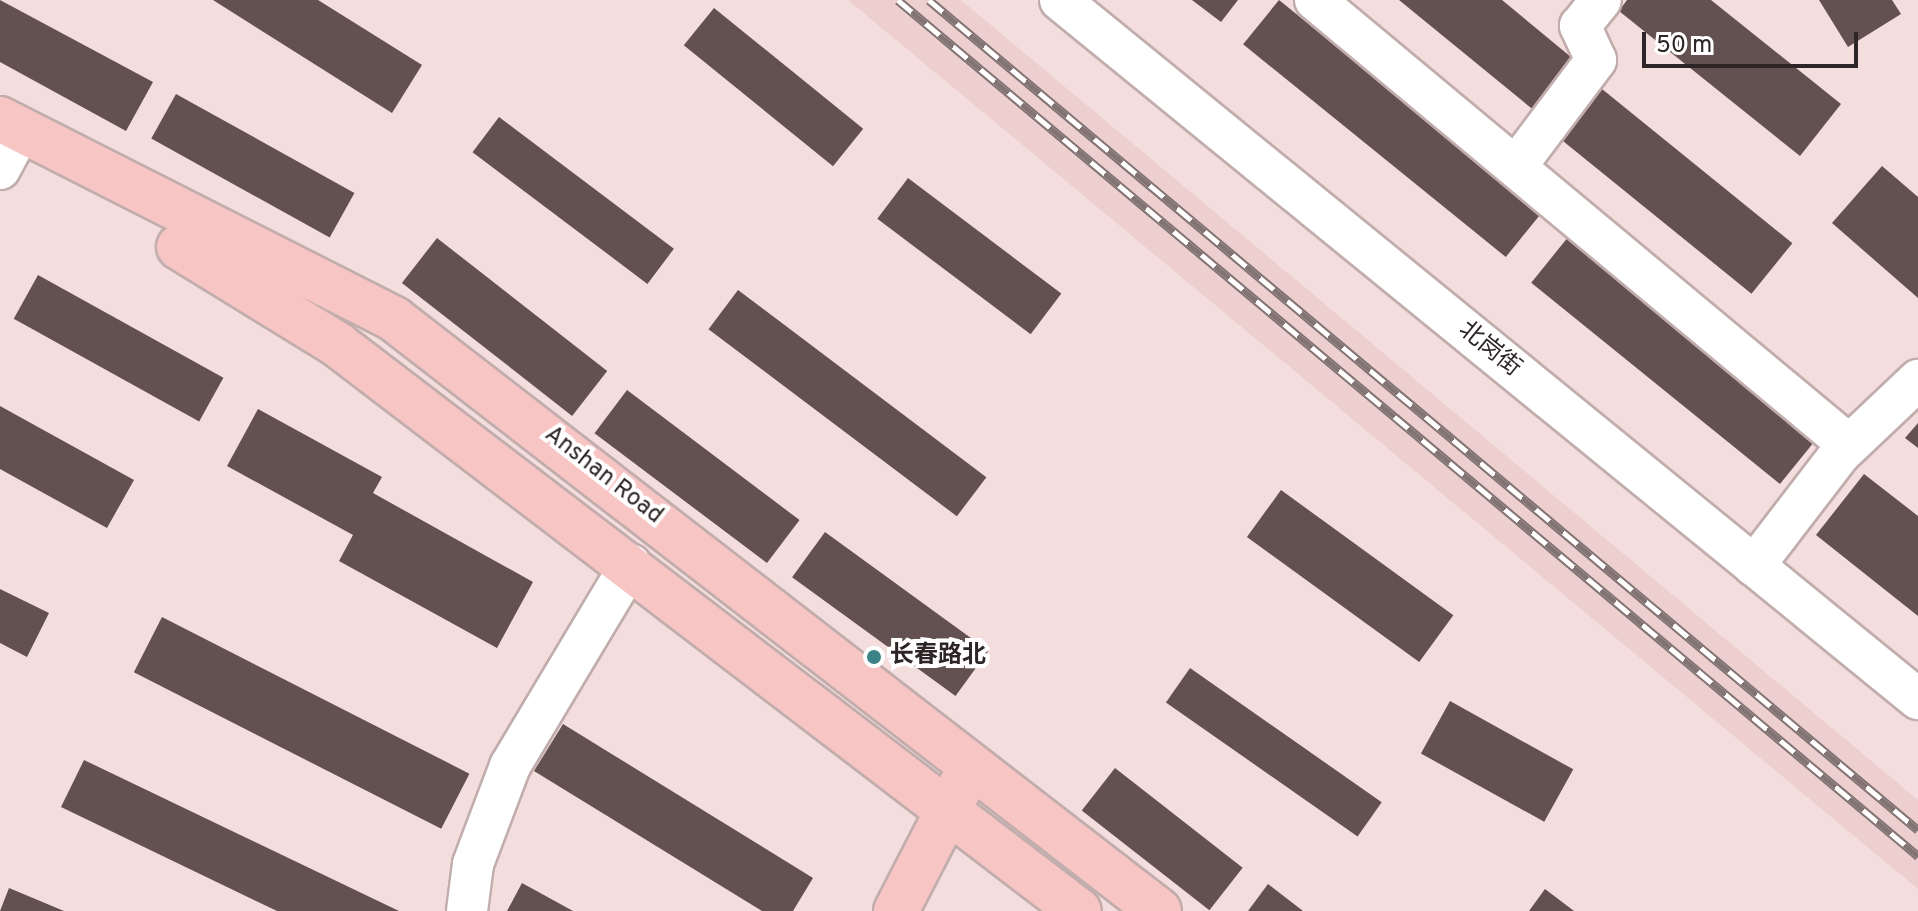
<!DOCTYPE html>
<html>
<head>
<meta charset="utf-8">
<style>
	body { margin:0 }
	#map { position:relative; width:1918px; height:911px; overflow:hidden; background:#f3dedd; font-family:Overpass,"Noto Sans SC",sans-serif }
	div>[style] { position:absolute }
	.built>* { inset:0; background:#eccfce }
	.building>* { inset:0; background:#625150; transform-origin:0 0 }
	.roads { filter:drop-shadow(2px 0 #c1adac) drop-shadow(-2px 0 #c1adac) drop-shadow(0 2px #c1adac) drop-shadow(0 -2px #c1adac) }
	.minor>* { height:40px; margin:-20px; padding:0 20px; transform-origin:20px; border-radius:20px; background:#fff }
	.major>* { height:44px; margin:-22px; padding:0 22px; transform-origin:22px; border-radius:22px; background:#f8c5c5 }
	.rail>* { height:9px; margin-top:-4.5px; transform-origin:0; background:repeating-linear-gradient(90deg,#fff 0 18px,#827474 0 36px); box-sizing:border-box; border-block:2px solid #827474 }
	.dots>* { width:22px; height:22px; translate:-50% -50%; box-sizing:border-box; border:4px solid #fff; border-radius:50% }
	span { translate:-50% -50%; white-space:nowrap; text-align:center; line-height:1.15; -webkit-text-stroke:8px #fff; paint-order:stroke }
	.street-label { font-size:24px; color:#2e2626 }
	.poi-label { font-size:24px; color:#2e2626; font-weight:700 }
	.left { translate:0 -50%; text-align:left }
	.scale { position:absolute; left:1642px; top:32px; width:216px; height:36px; box-sizing:border-box; border:4px solid #2e2626; border-top:0; padding-left:10px; font-size:24px; line-height:28px; white-space:nowrap; color:#2e2626; -webkit-text-stroke:6px #fff; paint-order:stroke }
</style>
</head>
<body>
<div id="map">
	<div class="built">
		<i style="clip-path:polygon(848px 0,961px 0,1918px 800px,1918px 889px)"></i>
	</div>
	<div class="building">
		<i style="clip-path:polygon(0 0,153px 82px,126px 131px,0 62px)"></i>
		<i style="clip-path:polygon(213px 0,318px 0,422px 65px,392px 113px)"></i>
		<i style="clip-path:polygon(1192px 0,1238px 0,1221px 22px)"></i>
		<i style="left:1279px;top:0;width:338px;height:57px;rotate:39deg"></i>
		<i style="clip-path:polygon(1399px 0,1502px 0,1577px 62px,1536px 112px)"></i>
		<i style="clip-path:polygon(1627px 0,1711px 0,1841px 104px,1800px 156px,1619px 11px)"></i>
		<i style="clip-path:polygon(1819px 0,1892px 0,1901px 14px,1848px 47px)"></i>
		<i style="left:714px;top:8px;width:192px;height:48px;rotate:39deg"></i>
		<i style="left:1602px;top:89px;width:245px;height:65px;rotate:39deg"></i>
		<i style="left:176px;top:94px;width:204px;height:51px;rotate:29deg"></i>
		<i style="left:499px;top:117px;width:219px;height:44px;rotate:37deg"></i>
		<i style="clip-path:polygon(1882px 166px,1918px 197px,1918px 298px,1832px 223px)"></i>
		<i style="left:908px;top:178px;width:192px;height:51px;rotate:37deg"></i>
		<i style="left:1569px;top:236px;width:320px;height:60px;rotate:39deg"></i>
		<i style="left:437px;top:238px;width:216px;height:57px;rotate:38deg"></i>
		<i style="left:38px;top:275px;width:212px;height:50px;rotate:29deg"></i>
		<i style="left:738px;top:290px;width:311px;height:49px;rotate:37deg"></i>
		<i style="left:627px;top:390px;width:216px;height:54px;rotate:37deg"></i>
		<i style="clip-path:polygon(0 406px,134px 480px,107px 528px,0 469px)"></i>
		<i style="clip-path:polygon(258px 409px,382px 477px,373px 493px,533px 582px,497px 648px,339px 561px,353px 535px,227px 466px)"></i>
		<i style="clip-path:polygon(1918px 423px,1918px 448px,1905px 438px)"></i>
		<i style="clip-path:polygon(1864px 474px,1918px 516px,1918px 616px,1816px 535px)"></i>
		<i style="left:1281px;top:490px;width:213px;height:58px;rotate:36deg"></i>
		<i style="left:825px;top:532px;width:202px;height:56px;rotate:36deg"></i>
		<i style="clip-path:polygon(0 589px,49px 613px,27px 657px,0 643px)"></i>
		<i style="left:162px;top:617px;width:345px;height:62px;rotate:27deg"></i>
		<i style="left:1190px;top:668px;width:234px;height:42px;rotate:35deg"></i>
		<i style="left:1450px;top:701px;width:141px;height:60px;rotate:29deg"></i>
		<i style="clip-path:polygon(563px 724px,813px 878px,793px 911px,762px 911px,534px 771px)"></i>
		<i style="clip-path:polygon(84px 760px,399px 911px,277px 911px,61px 807px)"></i>
		<i style="left:1115px;top:768px;width:162px;height:54px;rotate:38deg"></i>
		<i style="clip-path:polygon(522px 883px,573px 911px,507px 911px)"></i>
		<i style="clip-path:polygon(1268px 884px,1303px 911px,1248px 911px)"></i>
		<i style="clip-path:polygon(9px 888px,64px 911px,0 911px)"></i>
		<i style="clip-path:polygon(1545px 889px,1574px 911px,1529px 911px)"></i>
	</div>
	<div class="roads">
		<div class="minor">
			<i style="left:1060px;top:0;width:1107px;rotate:39.17deg"></i>
			<i style="left:1315px;top:0;width:695px;rotate:39.81deg"></i>
			<i style="left:1518px;top:164px;width:130px;rotate:-53.1deg"></i>
			<i style="left:1596px;top:60px;width:38px;rotate:-115deg"></i>
			<i style="left:1580px;top:26px;width:33px;rotate:-51deg"></i>
			<i style="left:0;top:169px;width:44px;rotate:-61.7deg"></i>
			<i style="left:1754px;top:566px;width:141px;rotate:-52.5deg"></i>
			<i style="left:1840px;top:454px;width:108px;rotate:-43.5deg"></i>
			<i style="left:467px;top:911px;width:47px;rotate:-82.7deg"></i>
			<i style="left:473px;top:864px;width:105px;rotate:-69.3deg"></i>
			<i style="left:510px;top:766px;width:235px;rotate:-59.1deg"></i>
		</div>
		<div class="major">
			<i style="left:0;top:119px;width:442px;rotate:26.9deg"></i>
			<i style="left:394px;top:319px;width:967px;rotate:37.73deg"></i>
			<i style="left:179px;top:247px;width:187px;rotate:31.6deg"></i>
			<i style="left:338px;top:345px;width:932px;rotate:37.37deg"></i>
			<i style="left:896px;top:911px;width:142px;rotate:-62.7deg"></i>
		</div>
	</div>
	<div class="rail">
		<i style="left:898px;top:0;width:1332px;rotate:40deg"></i>
		<i style="left:929px;top:0;width:1291px;rotate:40deg"></i>
	</div>
	<div class="dots">
		<i style="left:874px;top:657px;background:#3b8387"></i>
	</div>
	<div class="street-label">
		<span style="left:1489px;top:350px;rotate:39deg">北岗街</span>
		<span style="left:603px;top:476px;rotate:38deg">Anshan Road</span>
	</div>
	<div class="poi-label">
		<span class="left" style="left:890px;top:657px">长春路北</span>
	</div>
	<div class="scale">50 m</div>
</div>
</body>
</html>
